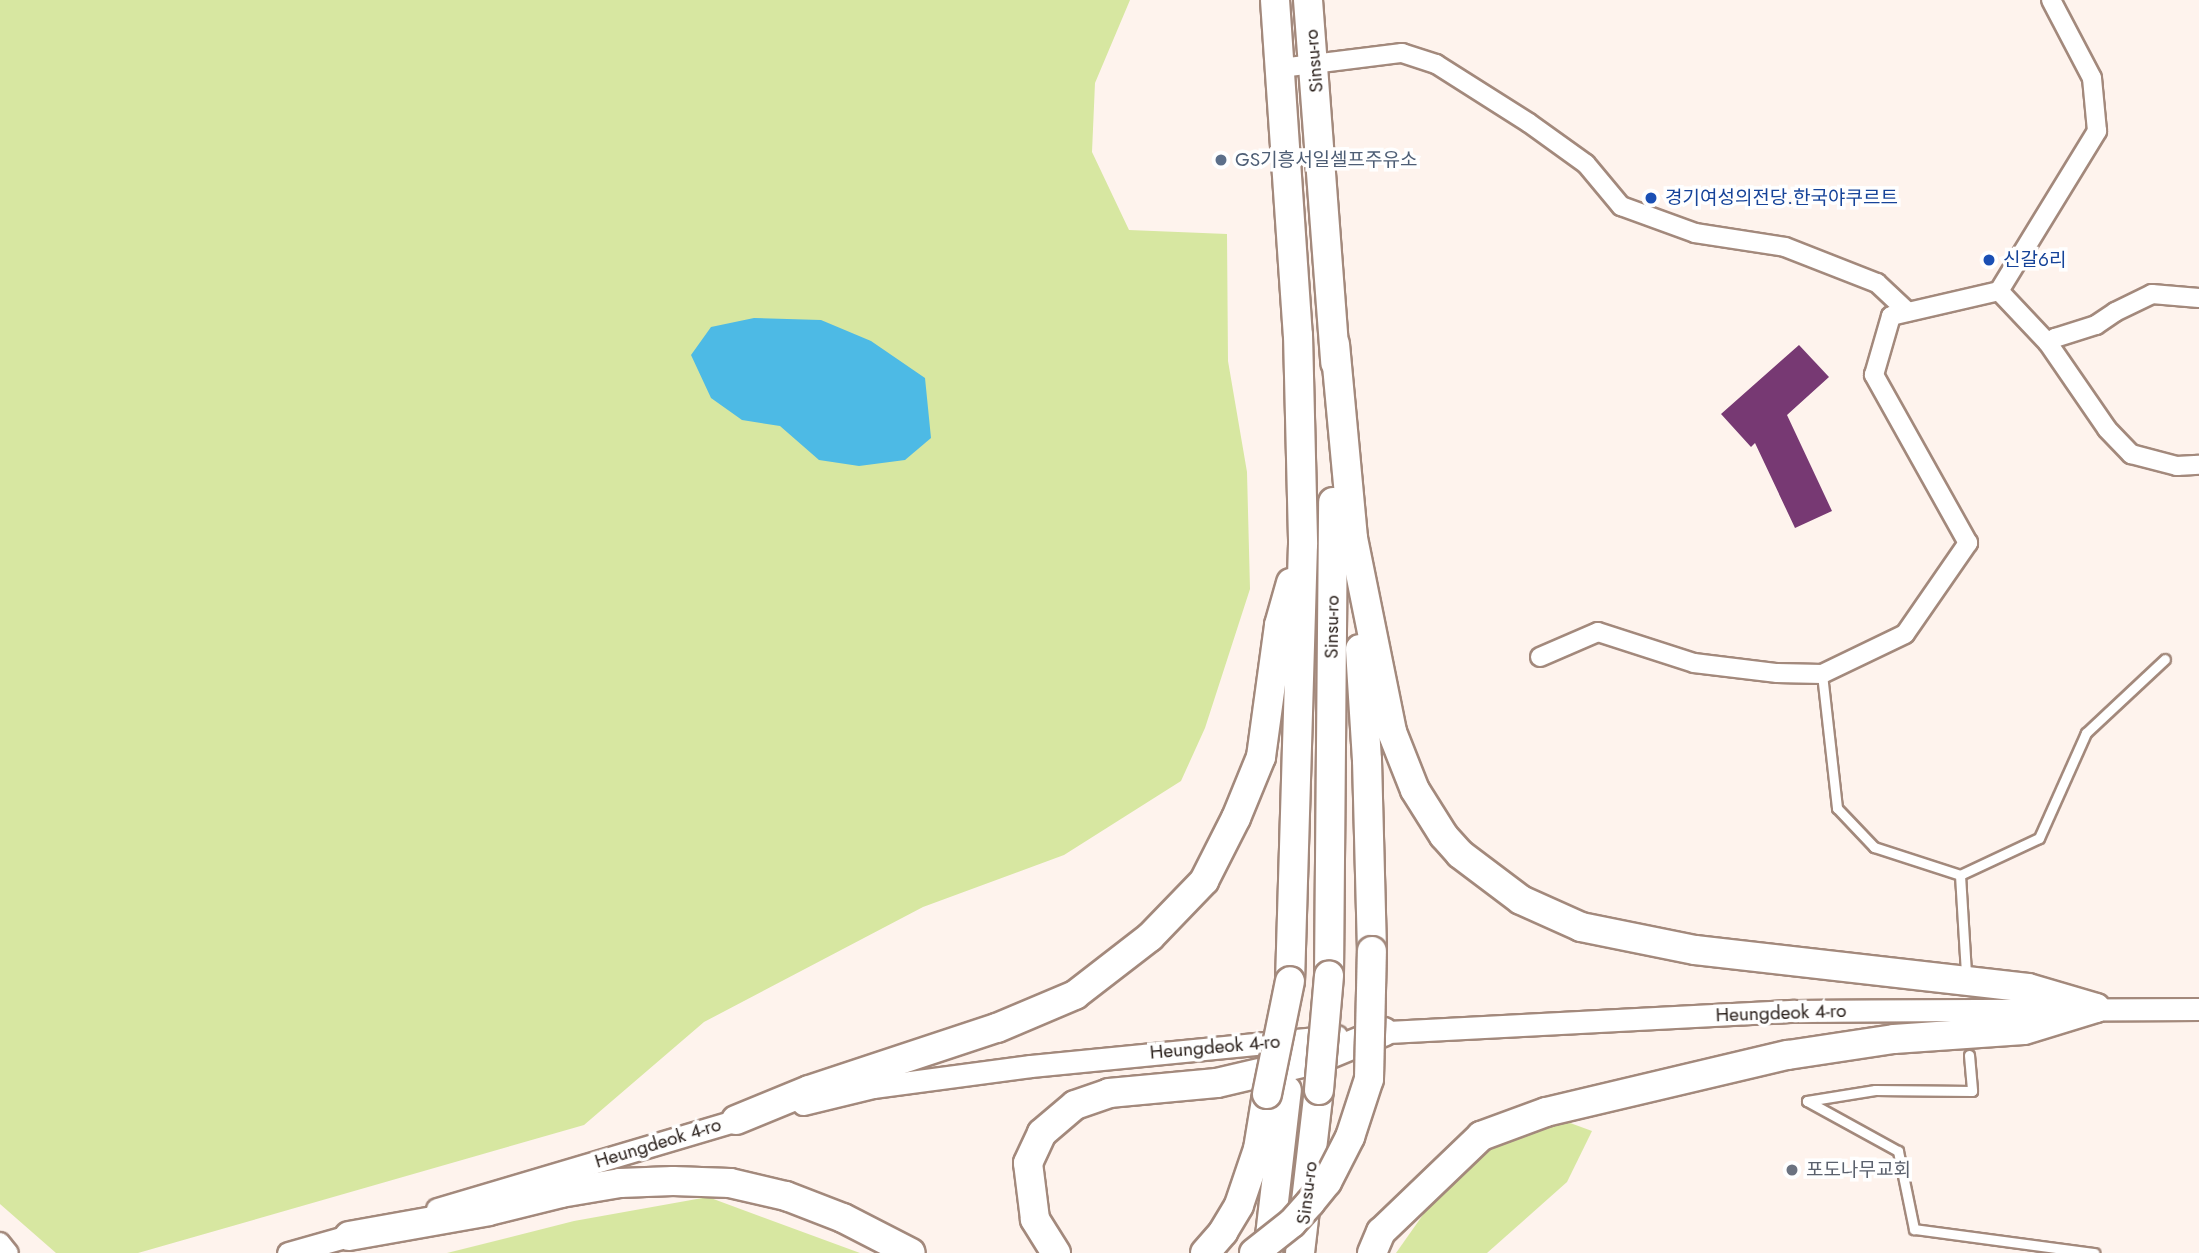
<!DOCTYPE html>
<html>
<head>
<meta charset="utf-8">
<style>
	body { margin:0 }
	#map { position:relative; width:2199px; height:1253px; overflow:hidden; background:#fef3ed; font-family:Jost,"Noto Sans KR",sans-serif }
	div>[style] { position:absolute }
	.green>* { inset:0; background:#d7e7a1 }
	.water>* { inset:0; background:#4dbae5 }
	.building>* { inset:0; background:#773973 }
	.roads { filter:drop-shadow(2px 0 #a3897c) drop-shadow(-2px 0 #a3897c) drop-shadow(0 2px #a3897c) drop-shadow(0 -2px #a3897c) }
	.service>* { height:9px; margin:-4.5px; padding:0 4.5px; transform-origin:4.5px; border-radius:4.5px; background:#fff }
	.minor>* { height:18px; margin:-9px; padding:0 9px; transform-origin:9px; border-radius:9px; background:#fff }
	.tertiary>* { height:21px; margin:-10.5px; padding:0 10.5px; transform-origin:10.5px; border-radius:10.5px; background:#fff }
	.primary>* { height:28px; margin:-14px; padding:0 14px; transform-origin:14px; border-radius:14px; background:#fff }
	.bridges { filter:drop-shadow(2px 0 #a3897c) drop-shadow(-2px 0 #a3897c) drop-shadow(0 2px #a3897c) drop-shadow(0 -2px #a3897c) }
	.primary-bridge>* { height:28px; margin:-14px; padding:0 14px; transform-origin:14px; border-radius:14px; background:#fff }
	.dots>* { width:19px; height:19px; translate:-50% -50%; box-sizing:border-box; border:4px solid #fff; border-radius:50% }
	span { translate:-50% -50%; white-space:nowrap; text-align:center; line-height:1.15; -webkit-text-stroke:7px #fff; paint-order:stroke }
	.street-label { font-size:19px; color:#281e19 }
	.service-label { font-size:19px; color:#4e5e75 }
	.left { translate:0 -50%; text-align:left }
	.transit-label { font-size:19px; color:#164399 }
	.worship-label { font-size:19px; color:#5b616d }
</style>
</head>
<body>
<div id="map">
	<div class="green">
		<i style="clip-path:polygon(0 0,1130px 0,1095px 83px,1092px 152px,1129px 230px,1227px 234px,1228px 361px,1247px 472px,1250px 589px,1205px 728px,1181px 781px,1064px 855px,923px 907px,704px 1022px,584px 1125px,138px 1253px,56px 1253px,0 1204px)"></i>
		<i style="clip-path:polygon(1562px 1120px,1592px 1131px,1567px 1182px,1487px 1253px,1396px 1253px,1451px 1175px,1507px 1137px)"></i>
		<i style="clip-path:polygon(708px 1197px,860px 1253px,447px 1253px,574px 1221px)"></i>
	</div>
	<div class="water">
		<i style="clip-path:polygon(754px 318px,821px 320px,871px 341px,925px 378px,931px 438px,905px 460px,859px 466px,819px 460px,780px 426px,742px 420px,711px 398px,691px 355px,711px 327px)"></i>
	</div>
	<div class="building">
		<i style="clip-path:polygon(1799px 345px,1829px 377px,1787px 415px,1832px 511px,1795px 528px,1755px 443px,1751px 447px,1721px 414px)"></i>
	</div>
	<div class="roads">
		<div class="service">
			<i style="left:1822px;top:674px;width:135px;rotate:83.6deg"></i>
			<i style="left:1837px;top:808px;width:54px;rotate:46.5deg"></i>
			<i style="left:1874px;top:847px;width:90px;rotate:18deg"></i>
			<i style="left:1960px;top:875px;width:87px;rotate:-25.1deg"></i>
			<i style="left:2039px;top:838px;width:115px;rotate:-65.9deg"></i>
			<i style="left:2086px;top:733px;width:108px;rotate:-43.1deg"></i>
			<i style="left:1960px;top:875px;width:97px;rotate:86.5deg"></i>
			<i style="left:1969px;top:1055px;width:36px;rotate:85deg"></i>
			<i style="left:1972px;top:1091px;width:97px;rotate:-179.4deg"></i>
			<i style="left:1875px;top:1090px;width:69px;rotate:170.8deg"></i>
			<i style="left:1807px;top:1101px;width:104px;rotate:28.8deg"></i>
			<i style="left:1898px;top:1151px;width:80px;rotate:78.4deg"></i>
			<i style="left:1914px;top:1229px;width:182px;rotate:7.6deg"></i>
		</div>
		<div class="minor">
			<i style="left:1281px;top:68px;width:122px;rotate:-7.1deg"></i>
			<i style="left:1402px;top:53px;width:36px;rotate:18deg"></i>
			<i style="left:1436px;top:64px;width:110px;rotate:32.4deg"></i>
			<i style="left:1529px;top:123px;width:70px;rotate:35.7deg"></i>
			<i style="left:1586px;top:164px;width:55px;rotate:50.2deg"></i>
			<i style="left:1621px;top:206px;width:79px;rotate:20deg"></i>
			<i style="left:1695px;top:233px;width:91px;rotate:8.8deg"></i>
			<i style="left:1785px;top:247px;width:99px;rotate:21.4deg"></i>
			<i style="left:1877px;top:283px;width:42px;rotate:43.1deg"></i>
			<i style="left:1999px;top:291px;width:188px;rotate:-58.5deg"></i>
			<i style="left:2097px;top:131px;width:53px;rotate:-95.4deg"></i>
			<i style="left:2092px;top:78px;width:88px;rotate:-117.7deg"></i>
			<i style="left:2048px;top:343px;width:9px;rotate:-36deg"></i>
			<i style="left:2055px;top:338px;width:43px;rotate:-17.6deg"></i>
			<i style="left:2096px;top:325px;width:23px;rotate:-34deg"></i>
			<i style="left:2115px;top:312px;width:41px;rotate:-25.9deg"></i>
			<i style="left:2152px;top:294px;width:47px;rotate:4.9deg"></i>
			<i style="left:1540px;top:657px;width:63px;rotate:-23.3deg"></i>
			<i style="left:1598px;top:632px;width:101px;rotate:17.9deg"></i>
			<i style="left:1694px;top:663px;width:84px;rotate:6.9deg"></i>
			<i style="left:1777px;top:673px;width:45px;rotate:1.3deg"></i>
			<i style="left:1822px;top:674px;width:92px;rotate:-25.7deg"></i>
			<i style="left:1905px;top:634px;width:111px;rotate:-55.3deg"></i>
			<i style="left:1968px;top:543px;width:193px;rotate:-119.2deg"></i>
			<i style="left:1874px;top:375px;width:61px;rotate:-73.9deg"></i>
			<i style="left:1891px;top:316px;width:111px;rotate:-13deg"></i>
			<i style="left:1999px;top:291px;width:71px;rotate:46.7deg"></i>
			<i style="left:2048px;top:343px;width:104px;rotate:55.5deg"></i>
			<i style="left:2107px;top:429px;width:35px;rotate:46deg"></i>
			<i style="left:2131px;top:454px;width:48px;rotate:14.6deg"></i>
			<i style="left:2177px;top:466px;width:22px;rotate:-3deg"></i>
			<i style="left:0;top:1242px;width:14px;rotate:51deg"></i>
		</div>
		<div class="tertiary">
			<i style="left:1369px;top:1033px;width:426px;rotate:-3deg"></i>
			<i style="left:1794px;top:1011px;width:405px;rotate:-0.3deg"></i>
			<i style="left:803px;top:1104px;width:72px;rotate:-13.7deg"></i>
			<i style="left:873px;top:1087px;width:159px;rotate:-7.6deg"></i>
			<i style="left:1031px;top:1066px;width:307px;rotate:-5.6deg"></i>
			<i style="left:437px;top:1209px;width:324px;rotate:-16.5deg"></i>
			<i style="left:288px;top:1253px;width:77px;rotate:-15.8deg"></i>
		</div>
		<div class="primary">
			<i style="left:1275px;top:0;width:336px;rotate:86.1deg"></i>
			<i style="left:1298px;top:335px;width:209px;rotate:88.6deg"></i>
			<i style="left:1303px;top:544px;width:437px;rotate:91.7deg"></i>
			<i style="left:1308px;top:0;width:364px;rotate:85.7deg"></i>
			<i style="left:1335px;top:344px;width:195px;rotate:84.7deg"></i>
			<i style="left:1353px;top:538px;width:198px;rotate:78.6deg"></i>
			<i style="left:1392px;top:732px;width:62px;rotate:68.4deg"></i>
			<i style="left:1415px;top:790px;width:54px;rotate:57.8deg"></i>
			<i style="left:1444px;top:836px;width:24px;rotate:48deg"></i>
			<i style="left:1460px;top:854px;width:76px;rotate:37deg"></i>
			<i style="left:1521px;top:900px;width:66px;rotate:24.2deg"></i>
			<i style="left:1581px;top:927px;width:116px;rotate:11.4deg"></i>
			<i style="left:1695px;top:950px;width:335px;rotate:6.5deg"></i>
			<i style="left:2028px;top:988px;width:71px;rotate:16.4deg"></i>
			<i style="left:1360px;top:649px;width:111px;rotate:86.4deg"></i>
			<i style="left:1367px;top:760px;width:191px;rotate:88.5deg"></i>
			<i style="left:1329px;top:975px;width:473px;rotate:-89.5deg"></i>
			<i style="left:736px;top:1120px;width:79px;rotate:-22.3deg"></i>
			<i style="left:809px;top:1090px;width:198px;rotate:-18.3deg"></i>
			<i style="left:997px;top:1028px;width:85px;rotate:-22.9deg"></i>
			<i style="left:1075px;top:995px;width:95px;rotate:-37.7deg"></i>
			<i style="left:1150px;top:937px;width:78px;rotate:-46deg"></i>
			<i style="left:1204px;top:881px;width:71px;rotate:-63.1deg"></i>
			<i style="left:1236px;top:818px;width:66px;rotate:-67.7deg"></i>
			<i style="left:1261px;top:757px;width:133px;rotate:-82.2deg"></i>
			<i style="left:1279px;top:625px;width:44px;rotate:-74.1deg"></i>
			<i style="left:349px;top:1236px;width:142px;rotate:-10.1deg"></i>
			<i style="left:489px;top:1211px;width:74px;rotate:-14deg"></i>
			<i style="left:561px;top:1193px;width:60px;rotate:-9.6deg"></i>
			<i style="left:620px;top:1183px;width:53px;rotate:-2.2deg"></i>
			<i style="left:673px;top:1181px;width:57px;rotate:2deg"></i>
			<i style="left:730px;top:1183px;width:57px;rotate:13.1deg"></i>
			<i style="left:786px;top:1196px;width:61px;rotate:21.1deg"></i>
			<i style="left:843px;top:1218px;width:76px;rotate:27.2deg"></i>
			<i style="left:1056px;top:1253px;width:40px;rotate:-122deg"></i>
			<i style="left:1035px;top:1219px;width:56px;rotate:-97.1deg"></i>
			<i style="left:1028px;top:1163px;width:33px;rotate:-65deg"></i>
			<i style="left:1042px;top:1133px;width:43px;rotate:-40.3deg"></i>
			<i style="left:1075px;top:1105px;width:36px;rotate:-19deg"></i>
			<i style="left:1109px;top:1093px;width:108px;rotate:-5.3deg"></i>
			<i style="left:1217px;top:1083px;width:101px;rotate:-13.2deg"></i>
			<i style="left:1315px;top:1060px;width:74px;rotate:-22.4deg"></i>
			<i style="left:1205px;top:1253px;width:28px;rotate:-49deg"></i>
			<i style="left:1223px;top:1232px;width:31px;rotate:-59deg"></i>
			<i style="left:1239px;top:1205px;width:59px;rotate:-71.3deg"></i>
			<i style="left:1258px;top:1149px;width:56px;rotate:-80.7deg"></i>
			<i style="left:1268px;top:1253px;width:164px;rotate:-83.4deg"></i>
			<i style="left:1300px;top:1253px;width:164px;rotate:-83.4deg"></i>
			<i style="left:1372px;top:1253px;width:23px;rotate:-67deg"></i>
			<i style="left:1381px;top:1232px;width:139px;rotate:-43.8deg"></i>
			<i style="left:1481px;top:1136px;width:69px;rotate:-20.3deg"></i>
			<i style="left:1546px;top:1112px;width:249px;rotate:-13.3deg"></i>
			<i style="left:1788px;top:1055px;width:107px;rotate:-8.6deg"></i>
			<i style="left:1894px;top:1039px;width:130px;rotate:-4deg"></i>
			<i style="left:2024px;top:1030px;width:75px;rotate:-17deg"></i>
		</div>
	</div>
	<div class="bridges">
		<div class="primary-bridge">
			<i style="left:1319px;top:1090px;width:115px;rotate:-85deg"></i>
			<i style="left:1267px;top:1094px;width:115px;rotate:-78.5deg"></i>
			<i style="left:1254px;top:1253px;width:48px;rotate:-38.3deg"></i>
			<i style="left:1292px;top:1223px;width:27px;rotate:-48deg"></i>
			<i style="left:1310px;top:1203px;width:27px;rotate:-51deg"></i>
			<i style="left:1327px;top:1182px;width:51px;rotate:-62.9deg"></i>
			<i style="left:1350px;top:1137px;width:61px;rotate:-71.9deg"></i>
			<i style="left:1369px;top:1079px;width:128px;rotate:-88.7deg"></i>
		</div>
	</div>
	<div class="dots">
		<i style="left:1221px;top:160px;background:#5c6f8a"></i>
		<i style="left:1651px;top:198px;background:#1a4fb4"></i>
		<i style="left:1989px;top:260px;background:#1a4fb4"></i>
		<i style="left:1792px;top:1170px;background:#6b7280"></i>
	</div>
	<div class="street-label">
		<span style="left:1314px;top:61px;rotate:-95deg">Sinsu-ro</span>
		<span style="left:1332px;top:627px;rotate:-89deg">Sinsu-ro</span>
		<span style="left:1781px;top:1013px;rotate:-2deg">Heungdeok 4-ro</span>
		<span style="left:1215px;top:1047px;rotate:-5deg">Heungdeok 4-ro</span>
		<span style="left:658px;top:1143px;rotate:-17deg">Heungdeok 4-ro</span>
		<span style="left:1307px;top:1193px;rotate:-83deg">Sinsu-ro</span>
	</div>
	<div class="service-label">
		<span class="left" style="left:1235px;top:160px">GS기흥서일셀프주유소</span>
	</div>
	<div class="transit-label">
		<span class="left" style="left:1665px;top:198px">경기여성의전당.한국야쿠르트</span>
		<span class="left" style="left:2003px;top:260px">신갈6리</span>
	</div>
	<div class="worship-label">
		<span class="left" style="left:1806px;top:1170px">포도나무교회</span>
	</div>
</div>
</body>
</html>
